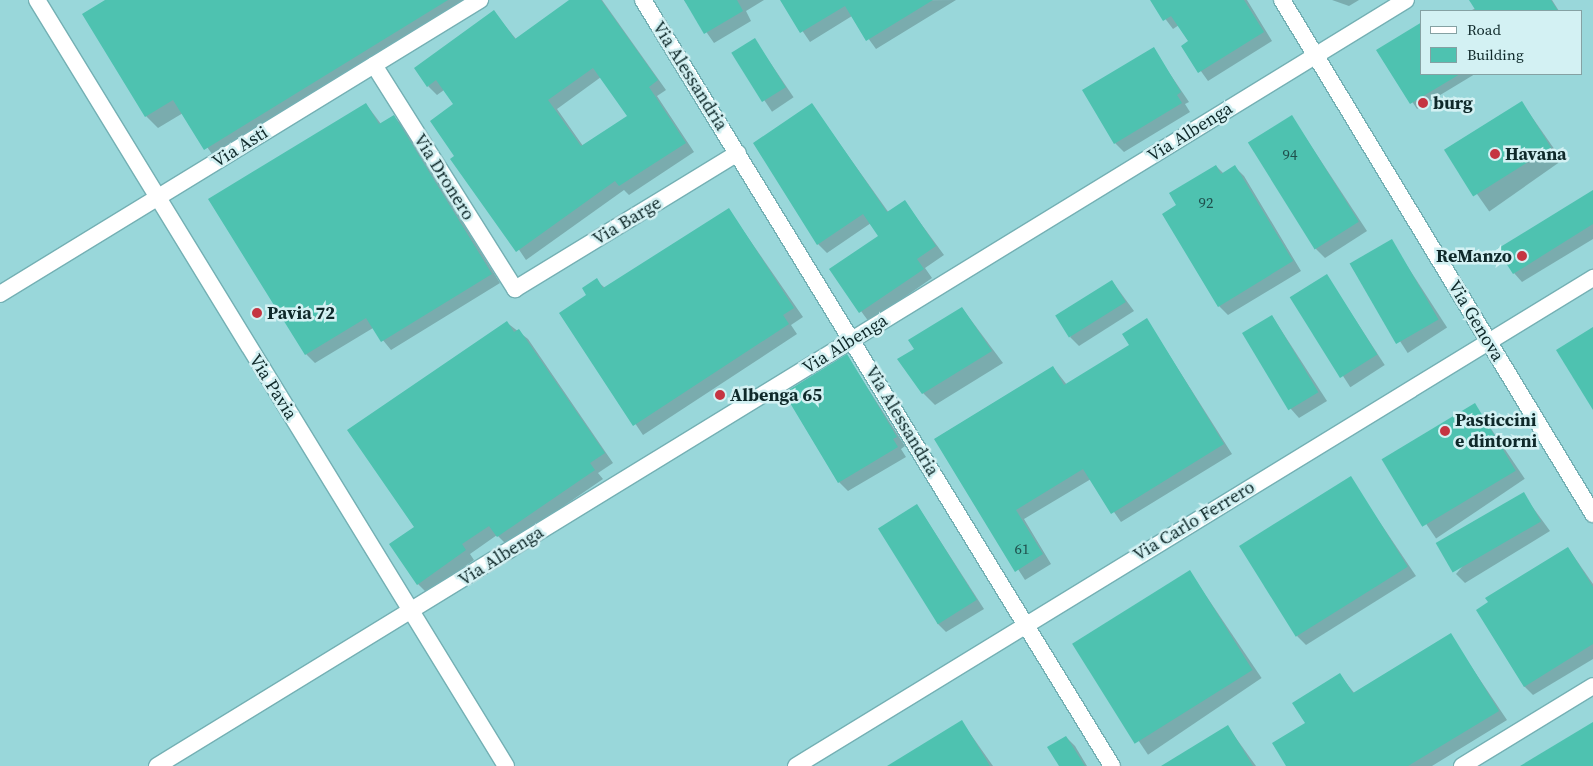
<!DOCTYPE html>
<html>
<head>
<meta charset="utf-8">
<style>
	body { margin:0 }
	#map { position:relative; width:1593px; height:766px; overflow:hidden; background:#99d7da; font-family:"Source Serif 4",serif }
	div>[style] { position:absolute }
	.shadow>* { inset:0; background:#0003; transform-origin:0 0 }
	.building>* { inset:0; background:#4ec2b0; transform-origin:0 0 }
	.roads { filter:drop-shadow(1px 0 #74b0b4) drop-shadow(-1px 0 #74b0b4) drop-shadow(0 1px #74b0b4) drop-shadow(0 -1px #74b0b4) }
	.street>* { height:16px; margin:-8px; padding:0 8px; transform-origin:8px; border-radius:8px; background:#fff }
	.dots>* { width:14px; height:14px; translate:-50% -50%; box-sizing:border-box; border:2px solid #d3f1f3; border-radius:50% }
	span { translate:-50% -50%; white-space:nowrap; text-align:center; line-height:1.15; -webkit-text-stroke:5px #d3f1f3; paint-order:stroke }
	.number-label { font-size:15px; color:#1f4f4c }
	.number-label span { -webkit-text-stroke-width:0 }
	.street-label { font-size:18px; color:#0f292a }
	.poi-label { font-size:18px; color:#0f292a; font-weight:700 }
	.left { translate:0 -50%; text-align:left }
	.right { translate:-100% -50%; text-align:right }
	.legend { position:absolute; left:1420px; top:10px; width:162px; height:65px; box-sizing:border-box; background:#d3f1f3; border:1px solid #85a1a3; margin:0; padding:6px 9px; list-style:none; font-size:15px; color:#0f292a }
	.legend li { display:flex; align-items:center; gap:10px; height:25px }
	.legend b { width:25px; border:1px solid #85a1a3 }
</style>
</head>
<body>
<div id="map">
	<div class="shadow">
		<i style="clip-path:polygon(108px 0,479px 0,217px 161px,183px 113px,158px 128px,146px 116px)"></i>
		<i style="clip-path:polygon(evenodd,571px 0,602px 0,666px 90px,657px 96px,694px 152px,629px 195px,624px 190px,526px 260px,456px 156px,455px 104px,444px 90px,437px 95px,428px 86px,494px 12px,516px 39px,571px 0,601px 77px,629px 116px,583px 146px,557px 109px,601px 77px)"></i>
		<i style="clip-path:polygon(684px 0,764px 0,746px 11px,751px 21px,714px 43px)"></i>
		<i style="clip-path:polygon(956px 0,876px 49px,852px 16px,810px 42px,782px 1px)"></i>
		<i style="clip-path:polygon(1151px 0,1247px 0,1272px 41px,1208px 81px,1183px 46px,1189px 42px,1179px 25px,1173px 29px)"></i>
		<i style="clip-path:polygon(1332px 0,1359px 0,1349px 6px)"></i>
		<i style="clip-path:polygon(1471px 0,1552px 0,1559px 11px,1470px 11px,1476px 8px)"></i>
		<i style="left:755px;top:40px;width:69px;height:26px;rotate:56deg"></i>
		<i style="clip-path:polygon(1153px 49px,1189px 102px,1185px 104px,1190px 112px,1124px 152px,1115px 143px)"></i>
		<i style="clip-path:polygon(1378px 50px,1422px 74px,1475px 74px,1417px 109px)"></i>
		<i style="left:1522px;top:103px;width:70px;height:89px;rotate:55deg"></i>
		<i style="clip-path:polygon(366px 104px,381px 124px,393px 116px,402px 125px,500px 283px,391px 350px,373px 328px,315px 363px,306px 354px)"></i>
		<i style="clip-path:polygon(812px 105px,889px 213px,905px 202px,944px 255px,925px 268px,932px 278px,869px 322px,831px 270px,880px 236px,871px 223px,827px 253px,818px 244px)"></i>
		<i style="clip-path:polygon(1292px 117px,1367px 231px,1325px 258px,1316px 249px)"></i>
		<i style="clip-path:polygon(1216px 166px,1224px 174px,1235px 167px,1244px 176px,1301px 271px,1228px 315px,1219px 306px,1178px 205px)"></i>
		<i style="clip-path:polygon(1593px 191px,1593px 239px,1522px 282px,1514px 273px)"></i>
		<i style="clip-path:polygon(729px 210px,803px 317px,791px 325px,797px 334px,643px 435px,560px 313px,588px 295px,596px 280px,605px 288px)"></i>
		<i style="left:1391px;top:241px;width:103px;height:47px;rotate:57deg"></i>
		<i style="left:1327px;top:276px;width:106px;height:41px;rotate:57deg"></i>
		<i style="clip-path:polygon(1112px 281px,1134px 311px,1079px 346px,1070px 337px)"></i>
		<i style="clip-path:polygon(962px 308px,1003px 363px,935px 405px,923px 393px,915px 349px)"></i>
		<i style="clip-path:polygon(1272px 316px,1327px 401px,1299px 418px,1291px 409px)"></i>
		<i style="clip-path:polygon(1147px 320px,1232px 454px,1121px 522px,1091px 479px,1024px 519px,1051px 564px,1025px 580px,935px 439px,1053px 367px,1067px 385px,1131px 346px)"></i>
		<i style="clip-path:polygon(506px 322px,528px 339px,613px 463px,598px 473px,603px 479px,507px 545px,497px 535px,470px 554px,474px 560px,427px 593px,418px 584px,415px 528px)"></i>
		<i style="clip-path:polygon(847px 356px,905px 446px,901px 449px,906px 457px,848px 491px,839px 482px)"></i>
		<i style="left:1475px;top:405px;width:89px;height:107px;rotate:56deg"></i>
		<i style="clip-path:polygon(1350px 478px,1416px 576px,1306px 645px,1297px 636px)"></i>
		<i style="clip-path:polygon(1523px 494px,1550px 531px,1465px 583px,1456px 574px)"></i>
		<i style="clip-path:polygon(917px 505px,984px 609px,946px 632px,937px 623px)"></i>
		<i style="clip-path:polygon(1568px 548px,1593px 584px,1593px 659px,1533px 695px,1524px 686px)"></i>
		<i style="left:1190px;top:572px;width:128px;height:137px;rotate:56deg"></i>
		<i style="clip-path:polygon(1450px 635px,1507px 720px,1432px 766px,1287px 766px,1306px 723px,1340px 675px,1355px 694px)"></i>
		<i style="clip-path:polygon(962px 722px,993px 766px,890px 766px)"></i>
		<i style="clip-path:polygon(1228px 727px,1256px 766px,1163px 766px)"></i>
		<i style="clip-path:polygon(1066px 737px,1075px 746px,1087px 766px,1060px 766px)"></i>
	</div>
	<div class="building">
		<i style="clip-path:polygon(105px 0,448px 0,204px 150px,173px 100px,145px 117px,82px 14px)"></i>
		<i style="clip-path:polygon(evenodd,569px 0,601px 0,658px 80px,649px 87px,686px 143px,619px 186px,615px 181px,516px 252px,450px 159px,454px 156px,430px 121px,453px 104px,436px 80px,427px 87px,414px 68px,494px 10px,515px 39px,569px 0,593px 68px,627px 116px,581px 146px,548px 100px,593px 68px)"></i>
		<i style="clip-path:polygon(684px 0,737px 0,743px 11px,704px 34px)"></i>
		<i style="clip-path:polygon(780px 0,933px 0,866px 41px,845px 6px,800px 33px)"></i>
		<i style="clip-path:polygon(1150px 0,1244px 0,1264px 32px,1198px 73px,1181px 46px,1188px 41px,1171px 16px,1163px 21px)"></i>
		<i style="clip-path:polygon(1469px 0,1551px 0,1558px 11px,1476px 11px)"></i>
		<i style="clip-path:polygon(1422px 22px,1422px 74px,1460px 74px,1410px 104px,1376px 50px)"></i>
		<i style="left:755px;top:38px;width:58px;height:28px;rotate:58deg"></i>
		<i style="clip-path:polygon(1154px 47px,1181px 92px,1177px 95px,1182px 103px,1114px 144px,1082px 90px)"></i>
		<i style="left:1522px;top:101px;width:55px;height:92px;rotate:58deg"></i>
		<i style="clip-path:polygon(366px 103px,379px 124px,394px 115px,492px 274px,381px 342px,366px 318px,305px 355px,208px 199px)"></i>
		<i style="clip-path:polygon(812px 103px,887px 212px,905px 200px,936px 246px,917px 259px,924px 269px,859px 313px,829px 269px,878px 236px,863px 214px,817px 245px,753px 143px)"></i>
		<i style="left:1292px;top:115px;width:126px;height:52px;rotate:58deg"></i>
		<i style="clip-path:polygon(1216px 165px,1221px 174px,1235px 165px,1293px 261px,1218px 307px,1162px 214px,1176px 205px,1169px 193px)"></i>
		<i style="clip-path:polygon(1593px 190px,1593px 224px,1513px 274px,1497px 249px)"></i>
		<i style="clip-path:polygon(729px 208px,794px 308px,783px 315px,789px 324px,633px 426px,559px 313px,586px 295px,582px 288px,597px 278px,603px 288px)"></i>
		<i style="left:1392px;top:239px;width:93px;height:49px;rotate:60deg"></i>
		<i style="left:1327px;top:274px;width:95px;height:44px;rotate:58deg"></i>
		<i style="left:1112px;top:280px;width:26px;height:67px;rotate:58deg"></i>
		<i style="clip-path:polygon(962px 307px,992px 351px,922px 394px,897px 359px,914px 349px,908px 340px)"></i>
		<i style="left:1272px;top:315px;width:90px;height:35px;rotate:59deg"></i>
		<i style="clip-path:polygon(1147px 318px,1224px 444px,1111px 514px,1083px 469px,1016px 510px,1043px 554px,1015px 572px,934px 439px,1053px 366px,1064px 385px,1129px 345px,1122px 334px)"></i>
		<i style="clip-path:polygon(507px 321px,514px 332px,519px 329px,605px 453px,590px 463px,595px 470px,497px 537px,489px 526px,462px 544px,466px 550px,417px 585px,389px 544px,414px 527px,347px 430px)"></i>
		<i style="clip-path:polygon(1593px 327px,1593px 410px,1556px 350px)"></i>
		<i style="clip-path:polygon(847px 354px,897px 437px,893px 439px,898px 447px,838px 483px,784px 393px)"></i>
		<i style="left:1475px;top:403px;width:79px;height:109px;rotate:59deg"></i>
		<i style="left:1351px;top:476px;width:107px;height:132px;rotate:58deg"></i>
		<i style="left:1524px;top:492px;width:34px;height:102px;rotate:60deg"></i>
		<i style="left:917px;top:504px;width:113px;height:46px;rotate:58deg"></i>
		<i style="clip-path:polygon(1568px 547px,1593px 587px,1593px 644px,1524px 687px,1476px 610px,1488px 602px,1485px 598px)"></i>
		<i style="left:1190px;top:570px;width:118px;height:139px;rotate:58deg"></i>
		<i style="clip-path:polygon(1451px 633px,1499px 711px,1408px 766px,1286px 766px,1272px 743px,1305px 723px,1292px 703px,1340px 673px,1353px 693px)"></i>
		<i style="clip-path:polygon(962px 720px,990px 766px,887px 766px)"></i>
		<i style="clip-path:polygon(1593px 722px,1593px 766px,1520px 766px)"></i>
		<i style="clip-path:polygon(1228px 725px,1253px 766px,1161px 766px)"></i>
		<i style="clip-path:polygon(1066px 736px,1085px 766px,1059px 766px,1047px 747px)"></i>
	</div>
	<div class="roads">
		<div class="street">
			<i style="left:37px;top:0;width:898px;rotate:58.52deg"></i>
			<i style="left:643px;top:0;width:898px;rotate:58.52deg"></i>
			<i style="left:1282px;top:0;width:601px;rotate:58.82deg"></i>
			<i style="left:374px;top:65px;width:265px;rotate:57.8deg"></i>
			<i style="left:515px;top:289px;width:261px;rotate:-31.4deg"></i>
			<i style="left:0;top:294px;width:563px;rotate:-31.49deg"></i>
			<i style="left:157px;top:766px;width:1465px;rotate:-31.52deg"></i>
			<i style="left:796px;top:766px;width:935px;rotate:-31.48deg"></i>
			<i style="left:1462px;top:766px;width:153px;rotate:-31.4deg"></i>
		</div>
	</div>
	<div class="dots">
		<i style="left:1423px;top:103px;background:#c53542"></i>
		<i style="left:1495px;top:154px;background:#c53542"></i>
		<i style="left:1522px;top:256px;background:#c53542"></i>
		<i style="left:257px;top:313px;background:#c53542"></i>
		<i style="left:720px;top:395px;background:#c53542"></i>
		<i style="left:1445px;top:431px;background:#c53542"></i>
	</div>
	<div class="number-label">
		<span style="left:1290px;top:155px">94</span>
		<span style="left:1206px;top:203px">92</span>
		<span style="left:1022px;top:549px">61</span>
	</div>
	<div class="street-label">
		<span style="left:690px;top:76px;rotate:58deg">Via Alessandria</span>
		<span style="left:1190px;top:132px;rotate:-32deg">Via Albenga</span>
		<span style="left:240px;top:147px;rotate:-32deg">Via Asti</span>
		<span style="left:444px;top:177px;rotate:58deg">Via Dronero</span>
		<span style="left:627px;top:221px;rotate:-31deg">Via Barge</span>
		<span style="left:1476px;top:321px;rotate:59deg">Via Genova</span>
		<span style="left:845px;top:344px;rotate:-32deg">Via Albenga</span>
		<span style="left:273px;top:387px;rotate:58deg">Via Pavia</span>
		<span style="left:902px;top:421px;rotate:59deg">Via Alessandria</span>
		<span style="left:1194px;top:521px;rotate:-31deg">Via Carlo Ferrero</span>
		<span style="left:501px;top:556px;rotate:-32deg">Via Albenga</span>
	</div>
	<div class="poi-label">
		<span class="left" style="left:1433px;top:103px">burg</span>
		<span class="left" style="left:1505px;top:154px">Havana</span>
		<span class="right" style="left:1512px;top:256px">ReManzo</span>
		<span class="left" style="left:267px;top:313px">Pavia 72</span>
		<span class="left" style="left:730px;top:395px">Albenga 65</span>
		<span class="left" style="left:1455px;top:431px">Pasticcini<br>e dintorni</span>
	</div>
	<ul class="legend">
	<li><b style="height:6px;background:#fff"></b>Road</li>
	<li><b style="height:14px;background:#4ec2b0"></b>Building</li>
	</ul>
</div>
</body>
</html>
